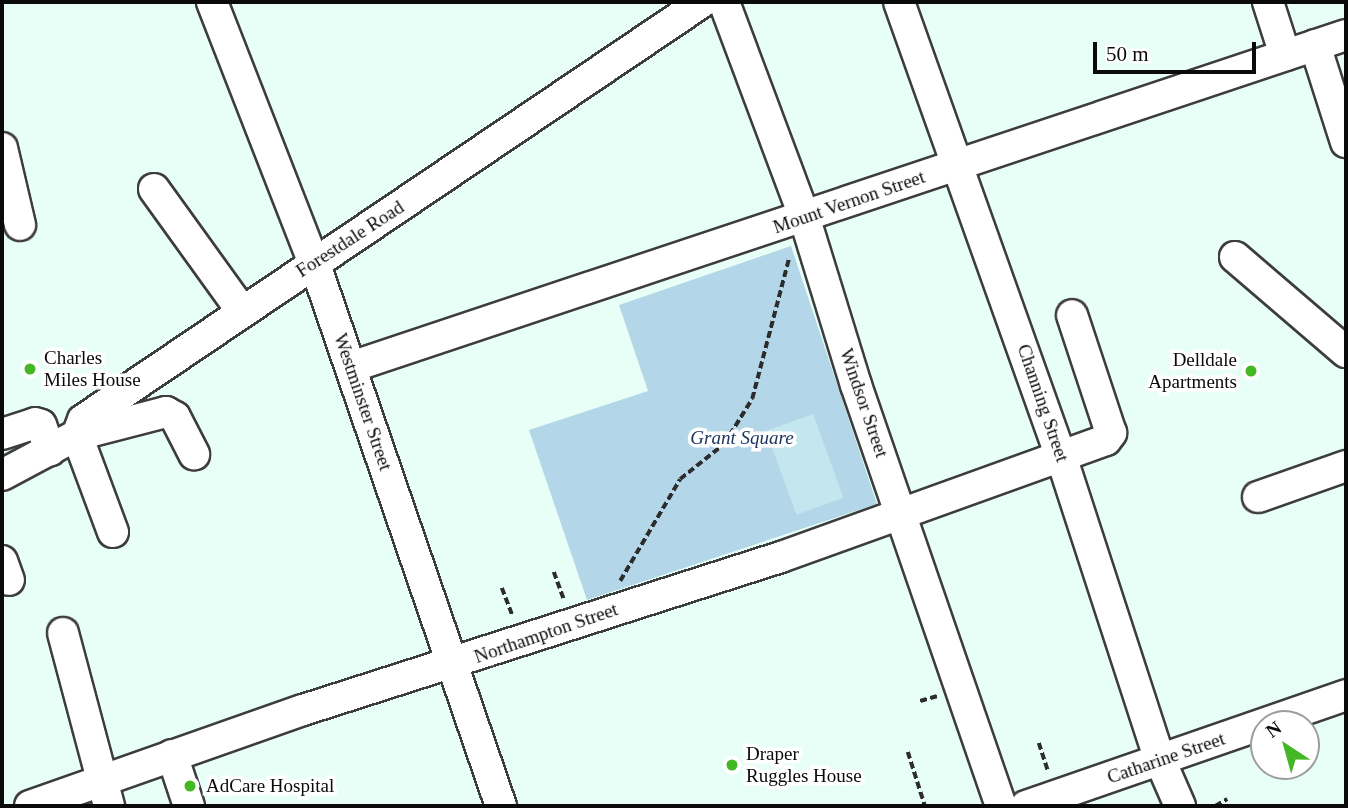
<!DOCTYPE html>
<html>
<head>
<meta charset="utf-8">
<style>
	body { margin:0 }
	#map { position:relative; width:1348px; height:808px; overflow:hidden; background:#e7fff6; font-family:Georgia,serif }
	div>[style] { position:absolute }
	.green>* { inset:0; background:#b3d7e8 }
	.pitch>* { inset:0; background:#c4e7ef; transform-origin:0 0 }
	.path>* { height:3.5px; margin-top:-1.75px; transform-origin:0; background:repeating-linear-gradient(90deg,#2c2c2c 0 7px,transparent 0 10.5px) }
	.roads { filter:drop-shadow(2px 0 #3d3d3d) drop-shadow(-2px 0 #3d3d3d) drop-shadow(0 2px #3d3d3d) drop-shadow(0 -2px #3d3d3d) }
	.minor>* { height:30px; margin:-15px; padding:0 15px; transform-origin:15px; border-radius:15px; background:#fff }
	.dots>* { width:19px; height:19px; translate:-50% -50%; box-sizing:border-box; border:4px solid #fff; border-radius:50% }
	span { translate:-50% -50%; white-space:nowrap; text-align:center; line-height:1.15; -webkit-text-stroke:7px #fff; paint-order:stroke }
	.street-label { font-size:19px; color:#0a0a0a }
	.poi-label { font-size:19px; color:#0a0a0a }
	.left { translate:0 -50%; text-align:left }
	.right { translate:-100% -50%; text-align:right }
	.park-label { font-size:19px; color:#1c3560; font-style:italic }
	.frame { position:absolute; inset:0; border:4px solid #0a0a0a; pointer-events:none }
	.north { position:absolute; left:1250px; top:710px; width:70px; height:70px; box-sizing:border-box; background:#fff; border:2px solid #9d9d9d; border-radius:50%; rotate:324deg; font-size:19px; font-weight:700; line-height:28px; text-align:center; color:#0a0a0a }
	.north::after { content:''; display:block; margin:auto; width:24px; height:32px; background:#44b824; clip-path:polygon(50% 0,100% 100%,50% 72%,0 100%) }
	.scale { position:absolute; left:1093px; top:42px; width:163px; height:32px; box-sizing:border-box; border:4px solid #0a0a0a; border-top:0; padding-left:9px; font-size:21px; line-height:24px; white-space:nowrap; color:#0a0a0a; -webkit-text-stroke:5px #fff; paint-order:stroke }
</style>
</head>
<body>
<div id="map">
	<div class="green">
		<i style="clip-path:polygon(791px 246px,877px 504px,587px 600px,529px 430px,648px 391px,619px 305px)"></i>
	</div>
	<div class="pitch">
		<i style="left:813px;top:414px;width:89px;height:50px;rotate:70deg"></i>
	</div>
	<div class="path">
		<i style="left:554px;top:572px;width:30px;rotate:70deg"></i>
		<i style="left:620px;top:581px;width:118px;rotate:-59.5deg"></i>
		<i style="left:680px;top:479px;width:56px;rotate:-38.5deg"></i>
		<i style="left:724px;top:444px;width:53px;rotate:-58.1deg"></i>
		<i style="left:752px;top:399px;width:146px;rotate:-75.3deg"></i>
		<i style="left:502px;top:588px;width:30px;rotate:69deg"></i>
		<i style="left:920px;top:701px;width:19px;rotate:-16deg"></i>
		<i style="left:1039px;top:743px;width:29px;rotate:72deg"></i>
		<i style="left:908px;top:752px;width:57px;rotate:72.5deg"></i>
		<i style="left:1215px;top:806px;width:14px;rotate:-30deg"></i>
	</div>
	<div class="roads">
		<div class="minor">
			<i style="left:212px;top:2px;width:294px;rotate:68.7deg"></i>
			<i style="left:319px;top:276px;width:560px;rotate:71.05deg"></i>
			<i style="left:724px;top:2px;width:228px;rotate:69.5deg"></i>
			<i style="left:804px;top:216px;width:177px;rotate:72.9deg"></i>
			<i style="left:856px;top:385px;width:445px;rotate:71deg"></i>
			<i style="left:899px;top:2px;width:482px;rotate:70.4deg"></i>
			<i style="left:1061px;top:456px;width:320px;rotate:72deg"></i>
			<i style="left:1160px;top:760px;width:50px;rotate:66.5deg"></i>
			<i style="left:1268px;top:2px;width:56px;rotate:72.2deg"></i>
			<i style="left:1315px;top:45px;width:102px;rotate:72.3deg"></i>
			<i style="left:2px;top:148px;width:79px;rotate:76.8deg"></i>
			<i style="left:154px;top:189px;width:150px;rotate:54.2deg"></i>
			<i style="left:1235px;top:257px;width:146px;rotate:40.6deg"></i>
			<i style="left:351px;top:367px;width:1049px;rotate:-18.45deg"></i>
			<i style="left:2px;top:434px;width:35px;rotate:-18deg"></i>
			<i style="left:35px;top:423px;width:6px;rotate:18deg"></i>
			<i style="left:41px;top:425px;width:27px;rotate:70deg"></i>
			<i style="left:2px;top:475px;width:85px;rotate:-28.1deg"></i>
			<i style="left:77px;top:435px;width:16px;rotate:-68deg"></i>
			<i style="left:83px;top:420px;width:747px;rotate:-34.03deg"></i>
			<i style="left:1258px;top:497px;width:93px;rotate:-19.4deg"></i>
			<i style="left:113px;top:532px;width:103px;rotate:-110.4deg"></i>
			<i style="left:77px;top:435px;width:92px;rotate:-14.5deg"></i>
			<i style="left:166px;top:412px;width:10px;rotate:29deg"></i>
			<i style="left:175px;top:417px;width:42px;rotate:62.8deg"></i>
			<i style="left:2px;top:561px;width:20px;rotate:70deg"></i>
			<i style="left:63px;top:633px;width:179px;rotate:75.1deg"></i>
			<i style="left:172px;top:755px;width:54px;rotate:71.6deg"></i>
			<i style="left:30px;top:806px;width:289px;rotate:-19.4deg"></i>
			<i style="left:303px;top:710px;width:502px;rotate:-17.75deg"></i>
			<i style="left:781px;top:557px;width:345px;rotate:-19.8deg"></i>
			<i style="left:1106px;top:440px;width:9px;rotate:-54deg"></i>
			<i style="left:1111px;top:433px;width:124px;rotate:-108.3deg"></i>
			<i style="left:1026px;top:806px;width:339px;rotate:-19.1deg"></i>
		</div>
	</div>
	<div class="dots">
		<i style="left:30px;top:369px;background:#44b824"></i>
		<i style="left:1251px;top:371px;background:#44b824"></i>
		<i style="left:732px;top:765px;background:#44b824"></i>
		<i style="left:190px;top:786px;background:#44b824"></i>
	</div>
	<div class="street-label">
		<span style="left:849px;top:202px;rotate:-19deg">Mount Vernon Street</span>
		<span style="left:350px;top:239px;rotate:-33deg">Forestdale Road</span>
		<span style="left:363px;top:402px;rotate:71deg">Westminster Street</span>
		<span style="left:864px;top:403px;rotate:71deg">Windsor Street</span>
		<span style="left:1043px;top:403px;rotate:71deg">Channing Street</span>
		<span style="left:546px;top:633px;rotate:-19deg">Northampton Street</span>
		<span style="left:1166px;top:758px;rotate:-19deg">Catharine Street</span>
	</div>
	<div class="poi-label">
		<span class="left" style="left:44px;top:369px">Charles<br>Miles House</span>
		<span class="right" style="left:1237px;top:371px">Delldale<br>Apartments</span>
		<span class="left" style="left:746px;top:765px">Draper<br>Ruggles House</span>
		<span class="left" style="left:206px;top:786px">AdCare Hospital</span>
	</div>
	<div class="park-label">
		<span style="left:742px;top:438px">Grant Square</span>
	</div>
	<div class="frame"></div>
	<div class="north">N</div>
	<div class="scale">50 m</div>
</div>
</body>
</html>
